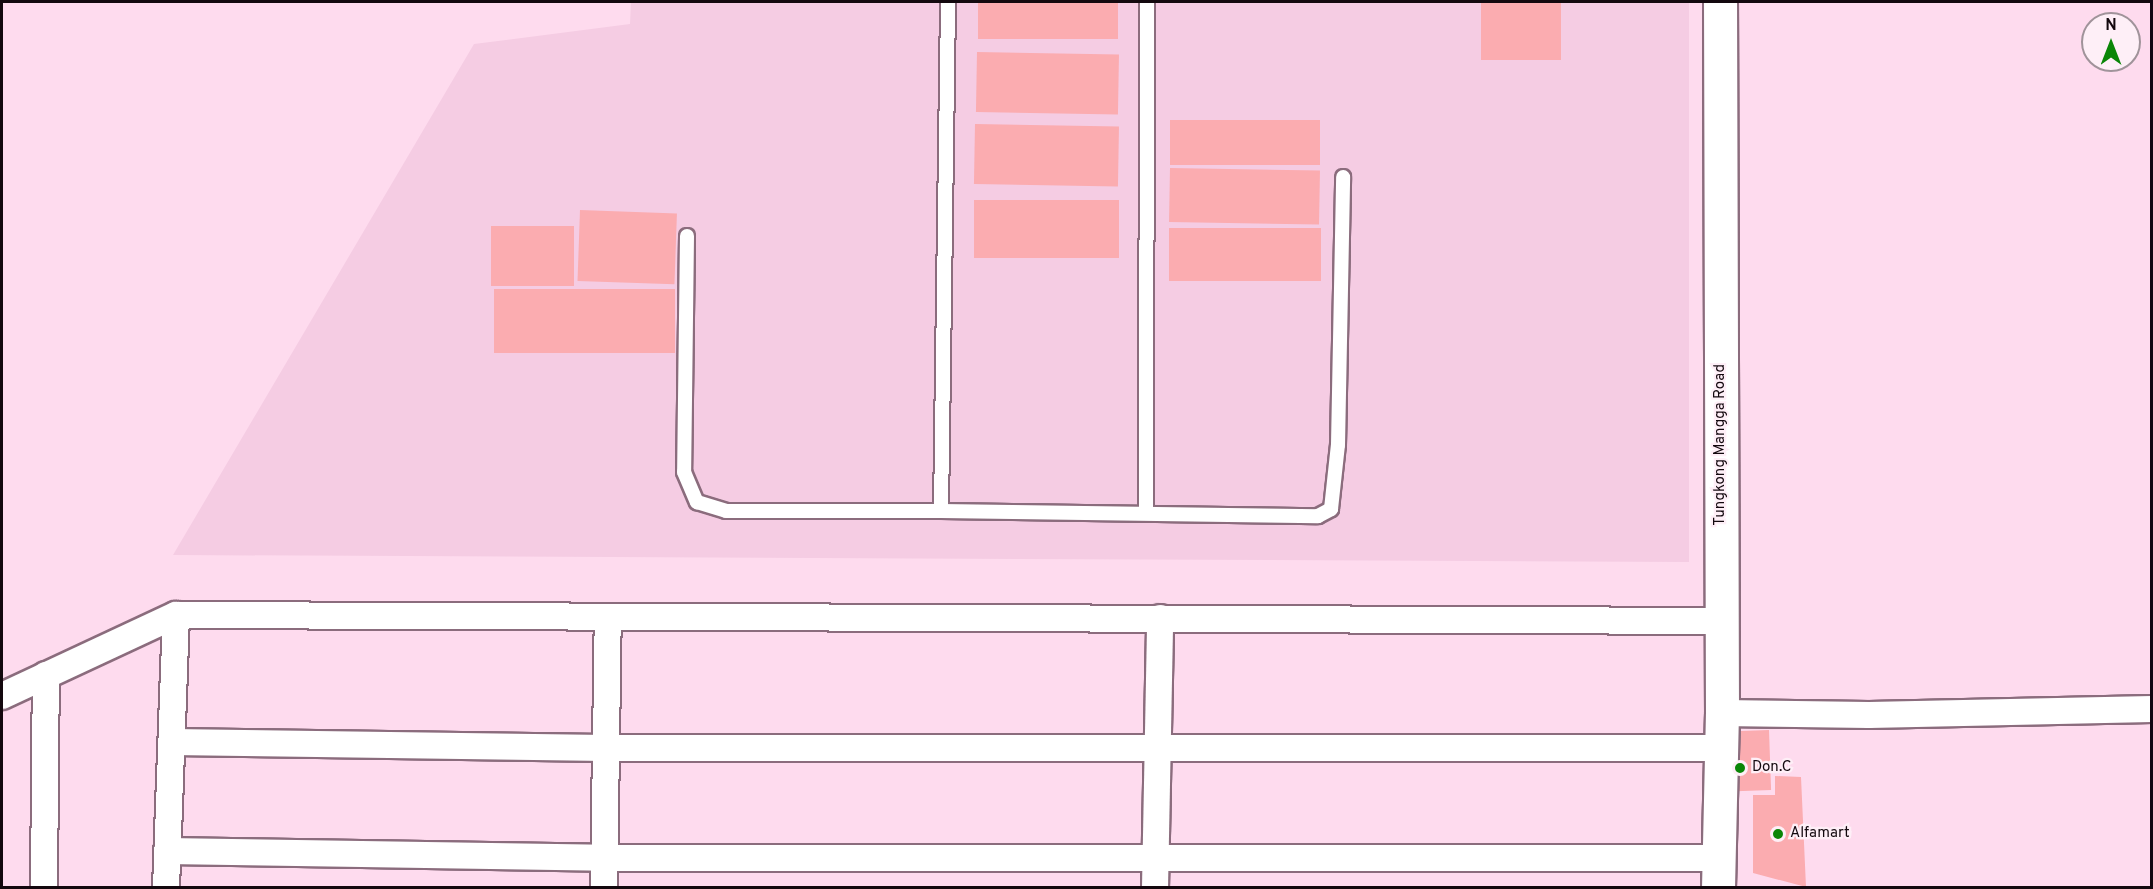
<!DOCTYPE html>
<html>
<head>
<meta charset="utf-8">
<style>
	body { margin:0 }
	#map { position:relative; width:2153px; height:889px; overflow:hidden; background:#fedbee; font-family:Overpass,sans-serif }
	div>[style] { position:absolute }
	.built>* { inset:0; background:#f5cce3 }
	.building>* { inset:0; background:#fbacb0; transform-origin:0 0 }
	.roads { filter:drop-shadow(2px 0 #8b6c7d) drop-shadow(-2px 0 #8b6c7d) drop-shadow(0 2px #8b6c7d) drop-shadow(0 -2px #8b6c7d) }
	.lane>* { height:14px; margin:-7px; padding:0 7px; transform-origin:7px; border-radius:7px; background:#fff }
	.street>* { height:26px; margin:-13px; padding:0 13px; transform-origin:13px; border-radius:13px; background:#fff }
	.secondary>* { height:33px; margin:-16.5px; padding:0 16.5px; transform-origin:16.5px; border-radius:16.5px; background:#fff }
	.dots>* { width:16px; height:16px; translate:-50% -50%; box-sizing:border-box; border:3px solid #feeff7; border-radius:50% }
	span { translate:-50% -50%; white-space:nowrap; text-align:center; line-height:1.15; -webkit-text-stroke:4.5px #feeff7; paint-order:stroke }
	.street-label { font-size:15px; color:#13080e }
	.poi-label { font-size:15px; color:#13080e }
	.left { translate:0 -50%; text-align:left }
	.frame { position:absolute; inset:0; border:3px solid #13080e; pointer-events:none }
	.north { position:absolute; left:2081px; top:12px; width:60px; height:60px; box-sizing:border-box; background:#feeff7; border:2px solid #a0939a; border-radius:50%; rotate:0deg; font-size:16px; font-weight:700; line-height:24px; text-align:center; color:#13080e }
	.north::after { content:''; display:block; margin:auto; width:21px; height:27px; background:#0a8607; clip-path:polygon(50% 0,100% 100%,50% 72%,0 100%) }
</style>
</head>
<body>
<div id="map">
	<div class="built">
		<i style="clip-path:polygon(631px 2px,1689px 2px,1689px 562px,173px 555px,474px 44px,630px 24px)"></i>
	</div>
	<div class="building">
		<i style="left:978px;top:2px;width:140px;height:37px"></i>
		<i style="left:1481px;top:2px;width:80px;height:58px"></i>
		<i style="left:977px;top:52px;width:142px;height:60px;rotate:1deg"></i>
		<i style="left:1170px;top:120px;width:150px;height:45px"></i>
		<i style="left:975px;top:124px;width:144px;height:60px;rotate:1deg"></i>
		<i style="left:1170px;top:168px;width:150px;height:54px;rotate:1deg"></i>
		<i style="left:974px;top:200px;width:145px;height:58px"></i>
		<i style="left:580px;top:210px;width:97px;height:71px;rotate:2deg"></i>
		<i style="left:574px;top:226px;width:60px;height:83px;rotate:90deg"></i>
		<i style="left:1169px;top:228px;width:152px;height:53px"></i>
		<i style="left:494px;top:289px;width:181px;height:64px"></i>
		<i style="left:1769px;top:730px;width:60px;height:42px;rotate:88deg"></i>
		<i style="clip-path:polygon(1775px 776px,1801px 777px,1806px 887px,1753px 873px,1753px 795px,1775px 795px)"></i>
	</div>
	<div class="roads">
		<div class="lane">
			<i style="left:687px;top:236px;width:236px;rotate:90.7deg"></i>
			<i style="left:684px;top:472px;width:33px;rotate:67deg"></i>
			<i style="left:697px;top:502px;width:30px;rotate:17deg"></i>
			<i style="left:726px;top:511px;width:215px"></i>
			<i style="left:941px;top:511px;width:509px;rotate:-89.21deg"></i>
			<i style="left:941px;top:511px;width:377px;rotate:0.8deg"></i>
			<i style="left:1318px;top:516px;width:15px;rotate:-28deg"></i>
			<i style="left:1331px;top:509px;width:64px;rotate:-83.8deg"></i>
			<i style="left:1338px;top:445px;width:268px;rotate:-88.9deg"></i>
			<i style="left:1146px;top:512px;width:510px;rotate:-89.89deg"></i>
		</div>
		<div class="street">
			<i style="left:2px;top:696px;width:192px;rotate:-25deg"></i>
			<i style="left:176px;top:615px;width:1546px;rotate:0.22deg"></i>
			<i style="left:1722px;top:713px;width:147px;rotate:0.8deg"></i>
			<i style="left:1869px;top:715px;width:283px;rotate:-1.2deg"></i>
			<i style="left:172px;top:742px;width:434px;rotate:0.8deg"></i>
			<i style="left:606px;top:748px;width:1115px"></i>
			<i style="left:167px;top:851px;width:437px;rotate:0.9deg"></i>
			<i style="left:604px;top:858px;width:1115px"></i>
			<i style="left:44px;top:888px;width:213px;rotate:-89.5deg"></i>
			<i style="left:166px;top:888px;width:273px;rotate:-87.9deg"></i>
			<i style="left:604px;top:888px;width:270px;rotate:-89.2deg"></i>
			<i style="left:1155px;top:888px;width:270px;rotate:-88.9deg"></i>
		</div>
		<div class="secondary">
			<i style="left:1718px;top:888px;width:175px;rotate:-88.7deg"></i>
			<i style="left:1722px;top:713px;width:711px;rotate:-90.16deg"></i>
		</div>
	</div>
	<div class="dots">
		<i style="left:1740px;top:768px;background:#0a8607"></i>
		<i style="left:1778px;top:834px;background:#0a8607"></i>
	</div>
	<div class="street-label">
		<span style="left:1721px;top:445px;rotate:-90deg">Tungkong Mangga Road</span>
	</div>
	<div class="poi-label">
		<span class="left" style="left:1752px;top:768px">Don.C</span>
		<span class="left" style="left:1790px;top:834px">Alfamart</span>
	</div>
	<div class="frame"></div>
	<div class="north">N</div>
</div>
</body>
</html>
